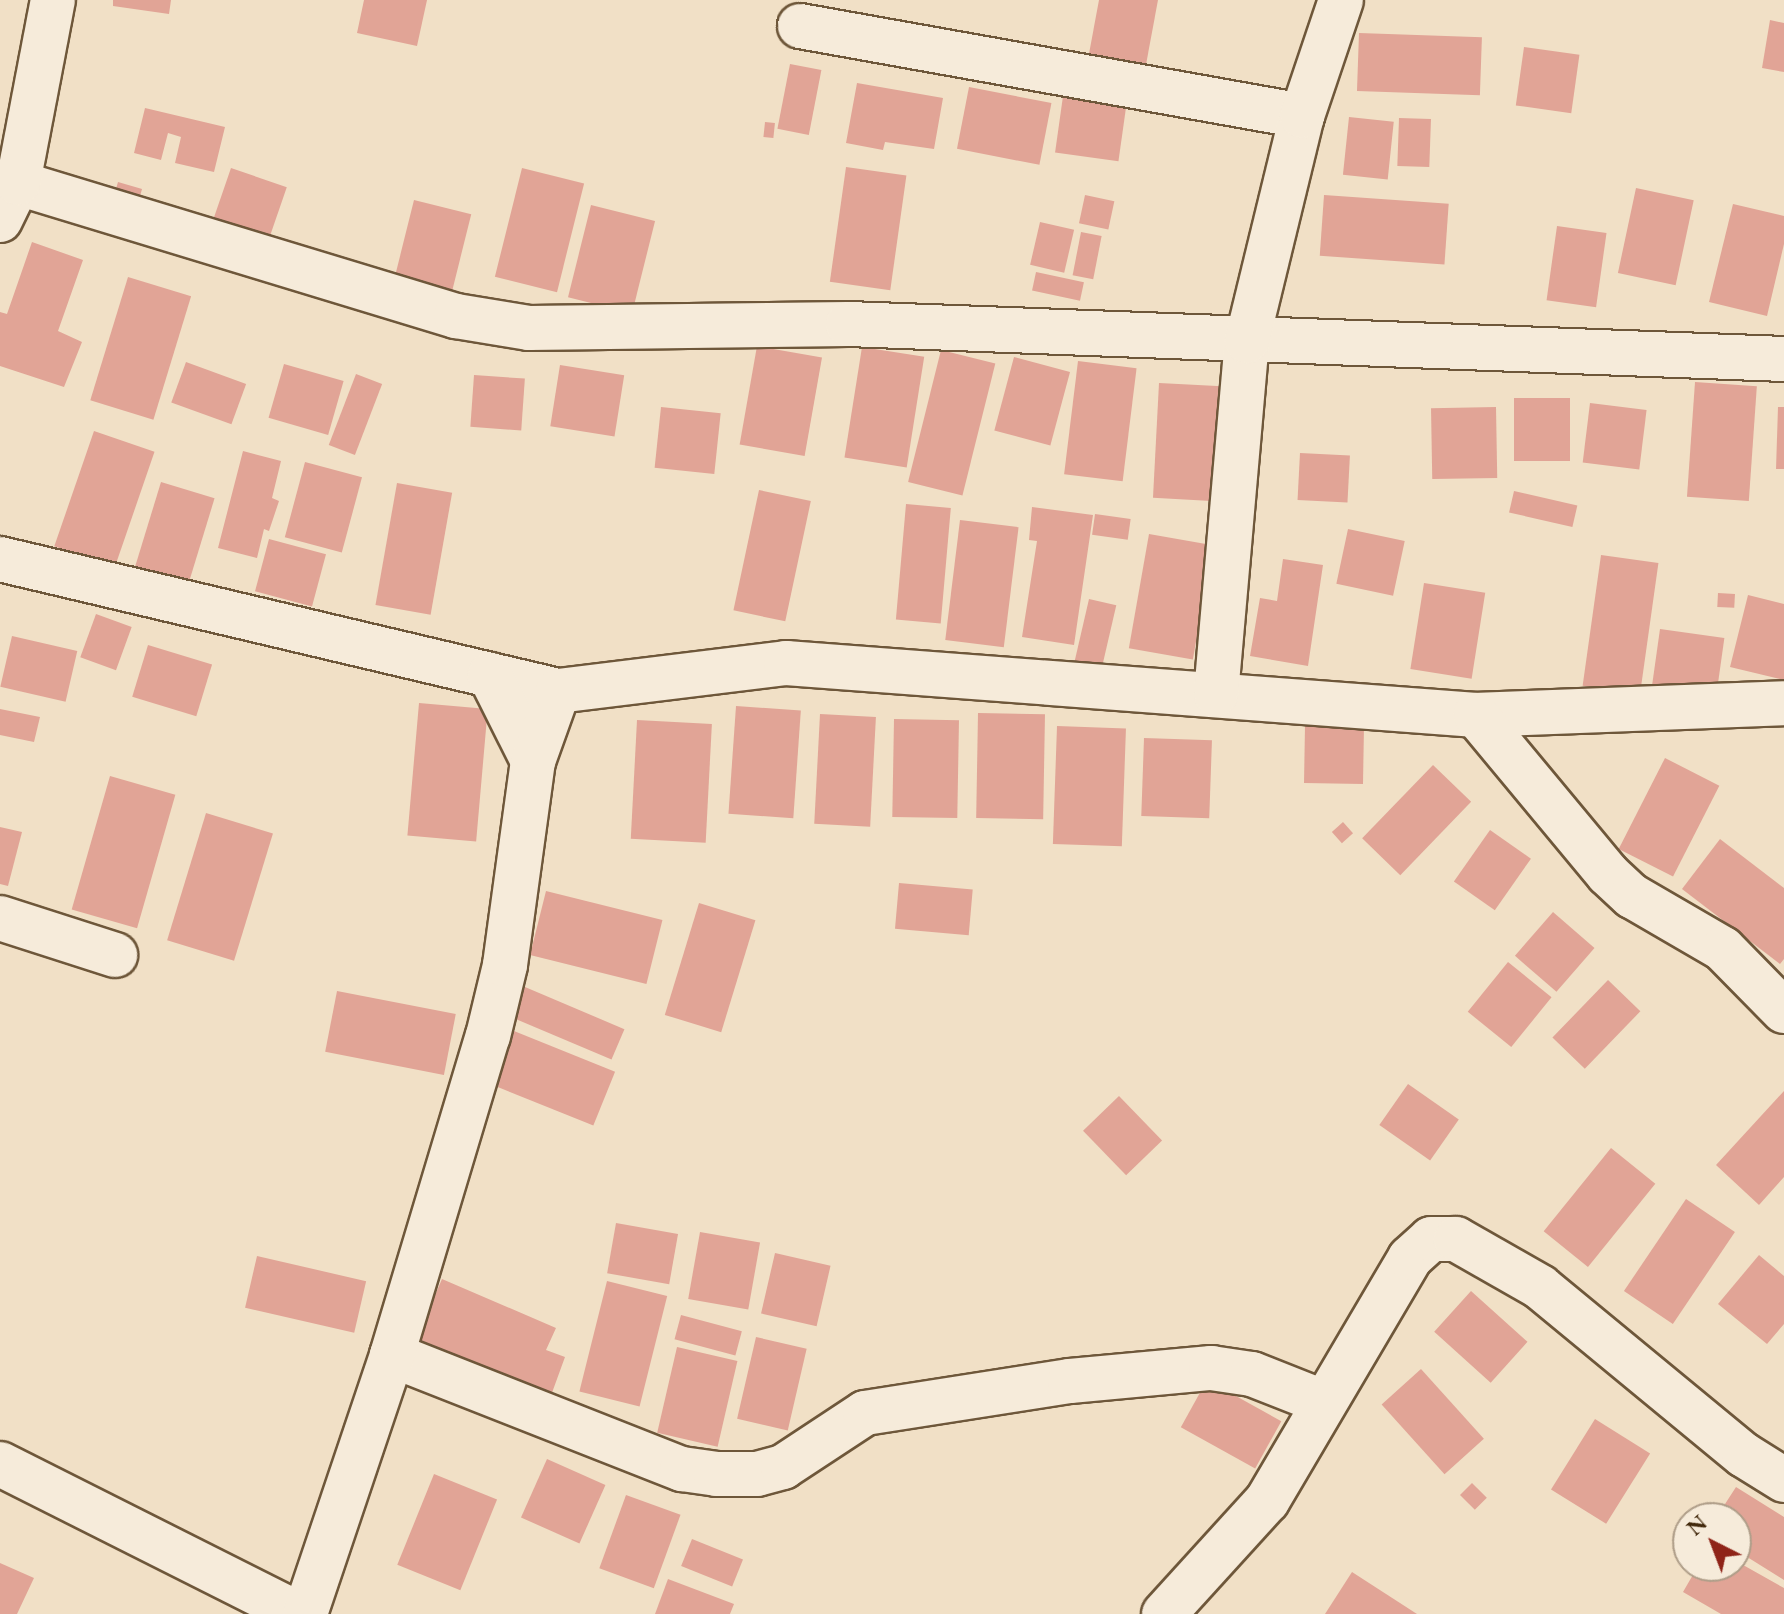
<!DOCTYPE html>
<html>
<head>
<meta charset="utf-8">
<style>
	body { margin:0 }
	#map { position:relative; width:1784px; height:1614px; overflow:hidden; background:#f1e0c6; font-family:"EB Garamond",serif }
	div>[style] { position:absolute }
	.building>* { inset:0; background:#e1a496; transform-origin:0 0 }
	.roads { filter:drop-shadow(2px 0 #6e573a) drop-shadow(-2px 0 #6e573a) drop-shadow(0 2px #6e573a) drop-shadow(0 -2px #6e573a) }
	.minor>* { height:44px; margin:-22px; padding:0 22px; transform-origin:22px; border-radius:22px; background:#f6ebda }
	span { translate:-50% -50%; white-space:nowrap; text-align:center; line-height:1.15; -webkit-text-stroke:6px #f6ebda; paint-order:stroke }
	.north { position:absolute; left:1672px; top:1502px; width:80px; height:80px; box-sizing:border-box; background:#f6ebda; border:2px solid #ae9d88; border-radius:50%; rotate:318deg; font-size:22px; font-weight:700; line-height:32px; text-align:center; color:#42290c }
	.north::after { content:''; display:block; margin:auto; width:28px; height:36px; background:#8f2418; clip-path:polygon(50% 0,100% 100%,50% 72%,0 100%) }
</style>
</head>
<body>
<div id="map">
	<div class="building">
		<i style="clip-path:polygon(113px 0,171px 0,169px 14px,113px 6px)"></i>
		<i style="clip-path:polygon(364px 0,427px 0,417px 46px,357px 33px)"></i>
		<i style="clip-path:polygon(1099px 0,1158px 0,1145px 70px,1088px 59px)"></i>
		<i style="clip-path:polygon(1770px 20px,1784px 23px,1784px 72px,1762px 68px)"></i>
		<i style="left:1359px;top:33px;width:123px;height:58px;rotate:2deg"></i>
		<i style="left:1524px;top:47px;width:56px;height:59px;rotate:8deg"></i>
		<i style="left:790px;top:64px;width:32px;height:66px;rotate:11deg"></i>
		<i style="clip-path:polygon(857px 83px,943px 98px,934px 149px,885px 142px,883px 150px,846px 143px)"></i>
		<i style="left:969px;top:87px;width:84px;height:63px;rotate:11deg"></i>
		<i style="left:1063px;top:96px;width:64px;height:57px;rotate:8deg"></i>
		<i style="clip-path:polygon(145px 108px,225px 127px,214px 172px,175px 163px,181px 137px,168px 133px,161px 160px,134px 153px)"></i>
		<i style="left:1349px;top:117px;width:45px;height:58px;rotate:6deg"></i>
		<i style="left:1399px;top:118px;width:32px;height:48px;rotate:2deg"></i>
		<i style="left:765px;top:122px;width:10px;height:15px;rotate:6deg"></i>
		<i style="left:846px;top:167px;width:61px;height:116px;rotate:8deg"></i>
		<i style="left:231px;top:168px;width:59px;height:63px;rotate:19deg"></i>
		<i style="left:522px;top:168px;width:64px;height:112px;rotate:14deg"></i>
		<i style="left:118px;top:182px;width:25px;height:21px;rotate:16deg"></i>
		<i style="left:1636px;top:188px;width:59px;height:87px;rotate:12deg"></i>
		<i style="left:1085px;top:195px;width:30px;height:29px;rotate:12deg"></i>
		<i style="left:1324px;top:195px;width:125px;height:61px;rotate:4deg"></i>
		<i style="left:414px;top:200px;width:59px;height:79px;rotate:14deg"></i>
		<i style="clip-path:polygon(1733px 204px,1784px 216px,1784px 244px,1767px 316px,1709px 302px)"></i>
		<i style="left:591px;top:205px;width:66px;height:95px;rotate:14deg"></i>
		<i style="left:1040px;top:222px;width:35px;height:44px;rotate:13deg"></i>
		<i style="left:1557px;top:226px;width:50px;height:75px;rotate:8deg"></i>
		<i style="left:1081px;top:232px;width:21px;height:44px;rotate:11deg"></i>
		<i style="clip-path:polygon(32px 242px,83px 260px,58px 331px,82px 342px,64px 387px,0 366px,0 312px,7px 314px)"></i>
		<i style="left:1036px;top:272px;width:49px;height:19px;rotate:12deg"></i>
		<i style="left:128px;top:277px;width:66px;height:129px;rotate:17deg"></i>
		<i style="left:757px;top:346px;width:66px;height:100px;rotate:10deg"></i>
		<i style="left:862px;top:347px;width:63px;height:112px;rotate:9deg"></i>
		<i style="left:941px;top:350px;width:56px;height:136px;rotate:14deg"></i>
		<i style="left:1014px;top:357px;width:58px;height:76px;rotate:15deg"></i>
		<i style="left:1078px;top:361px;width:59px;height:114px;rotate:7deg"></i>
		<i style="left:186px;top:362px;width:64px;height:43px;rotate:20deg"></i>
		<i style="left:284px;top:364px;width:62px;height:56px;rotate:16deg"></i>
		<i style="left:560px;top:365px;width:65px;height:62px;rotate:9deg"></i>
		<i style="left:356px;top:374px;width:28px;height:76px;rotate:21deg"></i>
		<i style="left:474px;top:375px;width:51px;height:52px;rotate:4deg"></i>
		<i style="left:1695px;top:382px;width:62px;height:115px;rotate:4deg"></i>
		<i style="left:1159px;top:383px;width:63px;height:115px;rotate:3deg"></i>
		<i style="left:1570px;top:398px;width:63px;height:56px;rotate:90deg"></i>
		<i style="left:1590px;top:403px;width:57px;height:60px;rotate:7deg"></i>
		<i style="left:661px;top:407px;width:60px;height:61px;rotate:6deg"></i>
		<i style="left:1496px;top:407px;width:71px;height:65px;rotate:89deg"></i>
		<i style="clip-path:polygon(1778px 407px,1784px 407px,1784px 469px,1776px 469px)"></i>
		<i style="left:94px;top:431px;width:64px;height:122px;rotate:19deg"></i>
		<i style="clip-path:polygon(243px 451px,281px 461px,272px 498px,279px 501px,269px 531px,264px 529px,257px 558px,218px 548px)"></i>
		<i style="left:1300px;top:453px;width:50px;height:47px;rotate:3deg"></i>
		<i style="left:305px;top:462px;width:59px;height:78px;rotate:15deg"></i>
		<i style="left:161px;top:482px;width:56px;height:89px;rotate:17deg"></i>
		<i style="left:397px;top:483px;width:56px;height:124px;rotate:10deg"></i>
		<i style="left:759px;top:490px;width:53px;height:123px;rotate:12deg"></i>
		<i style="left:1514px;top:491px;width:65px;height:22px;rotate:13deg"></i>
		<i style="left:906px;top:504px;width:45px;height:116px;rotate:5deg"></i>
		<i style="clip-path:polygon(1032px 507px,1093px 515px,1074px 645px,1022px 637px,1037px 541px,1029px 540px)"></i>
		<i style="left:1095px;top:514px;width:36px;height:21px;rotate:8deg"></i>
		<i style="left:960px;top:520px;width:59px;height:121px;rotate:7deg"></i>
		<i style="left:1348px;top:529px;width:58px;height:56px;rotate:12deg"></i>
		<i style="left:1149px;top:534px;width:65px;height:116px;rotate:10deg"></i>
		<i style="left:269px;top:539px;width:59px;height:54px;rotate:15deg"></i>
		<i style="left:1601px;top:555px;width:58px;height:132px;rotate:8deg"></i>
		<i style="clip-path:polygon(1283px 559px,1323px 565px,1308px 666px,1250px 656px,1260px 598px,1277px 601px)"></i>
		<i style="left:1424px;top:583px;width:62px;height:87px;rotate:9deg"></i>
		<i style="left:1718px;top:593px;width:17px;height:14px;rotate:3deg"></i>
		<i style="clip-path:polygon(1748px 595px,1784px 604px,1784px 680px,1730px 667px)"></i>
		<i style="left:1089px;top:599px;width:28px;height:69px;rotate:13deg"></i>
		<i style="left:96px;top:614px;width:38px;height:46px;rotate:20deg"></i>
		<i style="left:1660px;top:629px;width:65px;height:70px;rotate:8deg"></i>
		<i style="left:12px;top:636px;width:67px;height:52px;rotate:13deg"></i>
		<i style="left:148px;top:645px;width:67px;height:54px;rotate:17deg"></i>
		<i style="left:419px;top:703px;width:69px;height:133px;rotate:5deg"></i>
		<i style="left:736px;top:706px;width:65px;height:108px;rotate:4deg"></i>
		<i style="clip-path:polygon(0 709px,40px 717px,34px 742px,0 735px)"></i>
		<i style="left:978px;top:713px;width:67px;height:105px;rotate:1deg"></i>
		<i style="left:820px;top:714px;width:56px;height:110px;rotate:3deg"></i>
		<i style="left:894px;top:719px;width:65px;height:98px;rotate:1deg"></i>
		<i style="left:637px;top:720px;width:75px;height:119px;rotate:3deg"></i>
		<i style="left:1057px;top:726px;width:69px;height:118px;rotate:2deg"></i>
		<i style="left:1305px;top:726px;width:59px;height:57px;rotate:1deg"></i>
		<i style="left:1144px;top:738px;width:68px;height:78px;rotate:2deg"></i>
		<i style="left:1665px;top:758px;width:61px;height:102px;rotate:27deg"></i>
		<i style="left:1433px;top:765px;width:53px;height:102px;rotate:44deg"></i>
		<i style="left:110px;top:776px;width:68px;height:139px;rotate:16deg"></i>
		<i style="left:206px;top:813px;width:70px;height:133px;rotate:17deg"></i>
		<i style="left:1343px;top:822px;width:15px;height:15px;rotate:48deg"></i>
		<i style="clip-path:polygon(0 827px,22px 832px,8px 886px,0 884px)"></i>
		<i style="left:1490px;top:830px;width:50px;height:63px;rotate:35deg"></i>
		<i style="clip-path:polygon(1720px 839px,1784px 888px,1784px 959px,1780px 964px,1682px 889px)"></i>
		<i style="left:899px;top:883px;width:74px;height:46px;rotate:5deg"></i>
		<i style="left:546px;top:891px;width:120px;height:66px;rotate:14deg"></i>
		<i style="left:699px;top:903px;width:59px;height:117px;rotate:17deg"></i>
		<i style="left:1553px;top:912px;width:55px;height:58px;rotate:41deg"></i>
		<i style="left:1508px;top:962px;width:56px;height:64px;rotate:39deg"></i>
		<i style="left:1608px;top:980px;width:45px;height:80px;rotate:44deg"></i>
		<i style="left:525px;top:987px;width:108px;height:33px;rotate:23deg"></i>
		<i style="left:337px;top:991px;width:121px;height:62px;rotate:11deg"></i>
		<i style="left:514px;top:1031px;width:109px;height:58px;rotate:22deg"></i>
		<i style="left:1408px;top:1084px;width:62px;height:50px;rotate:35deg"></i>
		<i style="clip-path:polygon(1784px 1091px,1784px 1177px,1759px 1205px,1716px 1165px)"></i>
		<i style="left:1119px;top:1096px;width:62px;height:50px;rotate:46deg"></i>
		<i style="left:1611px;top:1148px;width:57px;height:107px;rotate:39deg"></i>
		<i style="left:1686px;top:1199px;width:59px;height:111px;rotate:34deg"></i>
		<i style="left:616px;top:1223px;width:63px;height:51px;rotate:10deg"></i>
		<i style="left:700px;top:1232px;width:61px;height:68px;rotate:10deg"></i>
		<i style="left:775px;top:1253px;width:57px;height:62px;rotate:13deg"></i>
		<i style="clip-path:polygon(1759px 1255px,1784px 1276px,1784px 1324px,1767px 1344px,1718px 1304px)"></i>
		<i style="left:257px;top:1256px;width:112px;height:53px;rotate:13deg"></i>
		<i style="clip-path:polygon(442px 1279px,556px 1328px,546px 1350px,565px 1357px,549px 1401px,414px 1344px)"></i>
		<i style="left:607px;top:1281px;width:62px;height:114px;rotate:14deg"></i>
		<i style="left:1471px;top:1291px;width:76px;height:55px;rotate:42deg"></i>
		<i style="left:681px;top:1315px;width:63px;height:25px;rotate:15deg"></i>
		<i style="left:756px;top:1337px;width:52px;height:84px;rotate:13deg"></i>
		<i style="left:677px;top:1347px;width:62px;height:88px;rotate:13deg"></i>
		<i style="left:1421px;top:1369px;width:94px;height:53px;rotate:48deg"></i>
		<i style="left:1207px;top:1380px;width:85px;height:54px;rotate:29deg"></i>
		<i style="left:1595px;top:1419px;width:65px;height:83px;rotate:32deg"></i>
		<i style="left:547px;top:1459px;width:64px;height:64px;rotate:24deg"></i>
		<i style="left:434px;top:1474px;width:68px;height:98px;rotate:22deg"></i>
		<i style="left:1472px;top:1483px;width:21px;height:17px;rotate:45deg"></i>
		<i style="clip-path:polygon(1736px 1487px,1784px 1517px,1784px 1580px,1736px 1550px,1736px 1518px,1716px 1518px)"></i>
		<i style="left:626px;top:1495px;width:58px;height:78px;rotate:20deg"></i>
		<i style="left:692px;top:1539px;width:55px;height:29px;rotate:22deg"></i>
		<i style="clip-path:polygon(1736px 1561px,1784px 1588px,1784px 1614px,1721px 1614px,1683px 1592px,1698px 1566px,1736px 1566px)"></i>
		<i style="clip-path:polygon(0 1563px,34px 1578px,17px 1614px,0 1614px)"></i>
		<i style="clip-path:polygon(1352px 1572px,1417px 1614px,1325px 1614px)"></i>
		<i style="clip-path:polygon(668px 1579px,734px 1604px,730px 1614px,655px 1614px)"></i>
	</div>
	<div class="roads">
		<div class="minor">
			<i style="left:800px;top:26px;width:510px;rotate:10.16deg"></i>
			<i style="left:18px;top:183px;width:458px;rotate:16.9deg"></i>
			<i style="left:456px;top:316px;width:74px;rotate:9.3deg"></i>
			<i style="left:529px;top:328px;width:319px;rotate:-0.7deg"></i>
			<i style="left:848px;top:324px;width:937px;rotate:2.14deg"></i>
			<i style="left:0;top:220px;width:41px;rotate:-64.1deg"></i>
			<i style="left:18px;top:183px;width:186px;rotate:-79.2deg"></i>
			<i style="left:0;top:559px;width:573px;rotate:13.31deg"></i>
			<i style="left:558px;top:691px;width:230px;rotate:-7deg"></i>
			<i style="left:786px;top:663px;width:692px;rotate:4.31deg"></i>
			<i style="left:1476px;top:715px;width:308px;rotate:-2.2deg"></i>
			<i style="left:490px;top:675px;width:96px;rotate:63.4deg"></i>
			<i style="left:1216px;top:694px;width:354px;rotate:-85deg"></i>
			<i style="left:1247px;top:341px;width:232px;rotate:-76.3deg"></i>
			<i style="left:1302px;top:116px;width:122px;rotate:-71.4deg"></i>
			<i style="left:1476px;top:715px;width:207px;rotate:50.3deg"></i>
			<i style="left:1608px;top:874px;width:33px;rotate:43deg"></i>
			<i style="left:1632px;top:896px;width:105px;rotate:30.2deg"></i>
			<i style="left:1723px;top:949px;width:87px;rotate:45.5deg"></i>
			<i style="left:0;top:918px;width:121px;rotate:17.8deg"></i>
			<i style="left:392px;top:1355px;width:312px;rotate:21.5deg"></i>
			<i style="left:682px;top:1469px;width:34px;rotate:8deg"></i>
			<i style="left:716px;top:1474px;width:41px"></i>
			<i style="left:757px;top:1474px;width:27px;rotate:-15deg"></i>
			<i style="left:783px;top:1467px;width:98px;rotate:-33.4deg"></i>
			<i style="left:865px;top:1413px;width:207px;rotate:-8.9deg"></i>
			<i style="left:1070px;top:1381px;width:142px;rotate:-5.3deg"></i>
			<i style="left:1211px;top:1368px;width:41px;rotate:8.3deg"></i>
			<i style="left:1252px;top:1374px;width:76px;rotate:21.5deg"></i>
			<i style="left:0;top:1464px;width:334px;rotate:26.7deg"></i>
			<i style="left:305px;top:1614px;width:273px;rotate:-71.4deg"></i>
			<i style="left:392px;top:1355px;width:333px;rotate:-73.3deg"></i>
			<i style="left:488px;top:1036px;width:73px;rotate:-76.5deg"></i>
			<i style="left:505px;top:965px;width:206px;rotate:-82.2deg"></i>
			<i style="left:533px;top:761px;width:74px;rotate:-70.3deg"></i>
			<i style="left:1164px;top:1614px;width:153px;rotate:-47.7deg"></i>
			<i style="left:1267px;top:1501px;width:282px;rotate:-59.5deg"></i>
			<i style="left:1410px;top:1258px;width:28px;rotate:-42deg"></i>
			<i style="left:1431px;top:1239px;width:25px"></i>
			<i style="left:1456px;top:1239px;width:97px;rotate:29.7deg"></i>
			<i style="left:1540px;top:1287px;width:264px;rotate:39.5deg"></i>
			<i style="left:1744px;top:1455px;width:47px;rotate:32deg"></i>
		</div>
	</div>
	<div class="north">N</div>
</div>
</body>
</html>
